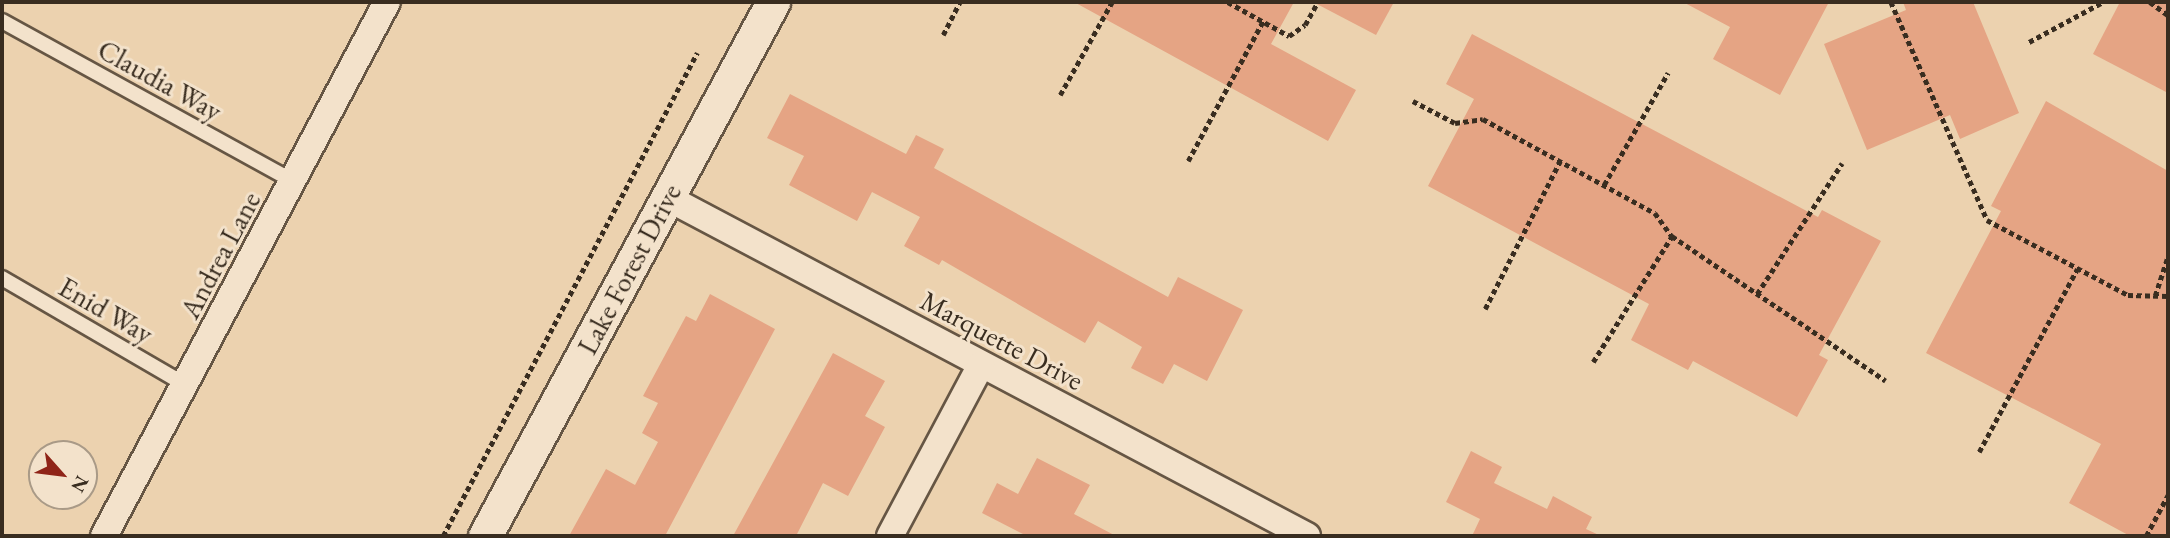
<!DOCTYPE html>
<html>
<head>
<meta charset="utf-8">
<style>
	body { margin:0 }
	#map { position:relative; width:2170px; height:538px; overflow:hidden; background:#ecd2af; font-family:"EB Garamond",serif }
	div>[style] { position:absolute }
	.building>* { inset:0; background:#e5a484 }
	.path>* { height:4.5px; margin-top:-2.25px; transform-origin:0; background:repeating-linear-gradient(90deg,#392d20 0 5px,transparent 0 8.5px) }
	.roads { filter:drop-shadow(2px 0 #665644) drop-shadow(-2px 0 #665644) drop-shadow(0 2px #665644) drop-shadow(0 -2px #665644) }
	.service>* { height:14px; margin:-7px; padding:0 7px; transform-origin:7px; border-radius:7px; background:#f3e2cb }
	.minor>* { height:26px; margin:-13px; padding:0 13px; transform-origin:13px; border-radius:13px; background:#f3e2cb }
	.tertiary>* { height:33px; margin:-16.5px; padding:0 16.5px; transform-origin:16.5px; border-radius:16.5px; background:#f3e2cb }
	span { translate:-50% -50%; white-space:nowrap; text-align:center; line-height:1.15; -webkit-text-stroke:6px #f3e2cb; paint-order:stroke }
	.street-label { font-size:28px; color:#392d20 }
	.frame { position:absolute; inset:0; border:4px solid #392d20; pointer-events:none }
	.north { position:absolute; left:28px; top:440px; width:70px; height:70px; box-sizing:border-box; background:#f3e2cb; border:2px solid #a99a87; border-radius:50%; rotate:118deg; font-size:19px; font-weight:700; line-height:28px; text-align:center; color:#392d20 }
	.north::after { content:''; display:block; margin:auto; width:24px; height:32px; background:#8f2418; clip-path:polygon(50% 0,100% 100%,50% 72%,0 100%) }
</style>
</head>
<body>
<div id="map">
	<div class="building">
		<i style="clip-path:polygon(1074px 2px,1294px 2px,1271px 44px,1356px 90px,1328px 141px)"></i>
		<i style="clip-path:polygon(1313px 2px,1394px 2px,1376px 35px)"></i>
		<i style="clip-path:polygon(1683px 2px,1829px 2px,1780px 95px,1713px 59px,1730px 27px)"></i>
		<i style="clip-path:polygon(1903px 2px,1973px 2px,2019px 113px,1960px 139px,1950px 115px,1867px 150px,1824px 44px,1906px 10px)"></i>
		<i style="clip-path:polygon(2120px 2px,2168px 2px,2168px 93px,2093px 54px)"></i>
		<i style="clip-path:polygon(1472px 34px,1818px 217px,1822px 210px,1881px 241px,1819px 355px,1828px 360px,1797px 417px,1693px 361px,1688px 370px,1631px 340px,1649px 304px,1428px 186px,1474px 99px,1446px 84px)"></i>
		<i style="clip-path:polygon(790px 94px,906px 154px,916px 135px,944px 149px,934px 168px,1168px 297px,1178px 277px,1243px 310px,1207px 381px,1174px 364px,1163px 384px,1131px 368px,1142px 347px,1098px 321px,1085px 343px,942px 260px,939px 265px,904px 246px,920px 217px,872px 192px,857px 221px,789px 185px,804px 156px,767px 138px)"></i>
		<i style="clip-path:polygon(2046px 101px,2168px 171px,2168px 536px,2130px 536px,2069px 503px,2101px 444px,1926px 353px,2001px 211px,1991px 206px)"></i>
		<i style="clip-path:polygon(710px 294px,775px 329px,665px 536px,569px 536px,606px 469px,635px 485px,658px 442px,642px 433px,658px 403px,643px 396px,686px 316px,696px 321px)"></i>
		<i style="clip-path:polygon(833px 353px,885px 381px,865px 416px,885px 427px,848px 496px,823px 483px,796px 536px,733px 536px)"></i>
		<i style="clip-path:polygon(1471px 451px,1502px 467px,1494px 483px,1547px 509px,1553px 496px,1592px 517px,1586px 529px,1601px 536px,1472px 536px,1480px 519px,1446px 502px)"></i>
		<i style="clip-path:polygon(1037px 458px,1090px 485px,1074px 514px,1116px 536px,1027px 536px,982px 513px,997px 483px,1018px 494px)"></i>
	</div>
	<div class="path">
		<i style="left:1228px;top:2px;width:70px;rotate:29.1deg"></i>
		<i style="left:1289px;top:36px;width:19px;rotate:-35deg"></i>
		<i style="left:1305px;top:25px;width:26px;rotate:-61deg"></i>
		<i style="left:1891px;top:2px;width:238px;rotate:66.2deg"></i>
		<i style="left:1987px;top:220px;width:160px;rotate:28deg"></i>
		<i style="left:2128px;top:295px;width:40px;rotate:1.4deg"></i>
		<i style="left:2150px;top:2px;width:22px;rotate:36deg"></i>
		<i style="left:943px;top:35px;width:37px;rotate:-63deg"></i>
		<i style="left:2029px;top:42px;width:84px;rotate:-28.4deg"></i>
		<i style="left:1060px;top:95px;width:107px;rotate:-60.8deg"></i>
		<i style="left:1413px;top:101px;width:47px;rotate:27.6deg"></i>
		<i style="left:1455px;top:123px;width:28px;rotate:-8deg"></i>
		<i style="left:1483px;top:119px;width:196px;rotate:28.7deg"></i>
		<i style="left:1655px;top:213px;width:29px;rotate:54deg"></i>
		<i style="left:1672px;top:236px;width:258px;rotate:34.1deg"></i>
		<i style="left:1188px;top:161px;width:159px;rotate:-61.8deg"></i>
		<i style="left:1604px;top:185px;width:129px;rotate:-60.3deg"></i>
		<i style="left:1757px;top:294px;width:156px;rotate:-57deg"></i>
		<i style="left:2155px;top:296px;width:42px;rotate:-72deg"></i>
		<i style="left:1485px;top:309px;width:166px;rotate:-63.1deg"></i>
		<i style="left:1593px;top:362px;width:149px;rotate:-57.9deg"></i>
		<i style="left:1979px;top:452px;width:208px;rotate:-61.8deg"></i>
		<i style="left:443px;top:536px;width:546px;rotate:-62.26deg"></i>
		<i style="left:2146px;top:536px;width:47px;rotate:-61.8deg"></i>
	</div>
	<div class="roads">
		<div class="service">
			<i style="left:2px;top:21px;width:334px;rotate:28.8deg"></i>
			<i style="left:2px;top:278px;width:213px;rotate:30.2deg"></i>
		</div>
		<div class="minor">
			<i style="left:668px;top:198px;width:723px;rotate:27.88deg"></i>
			<i style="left:104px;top:536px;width:604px;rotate:-62.08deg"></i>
			<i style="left:890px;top:536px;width:194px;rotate:-62deg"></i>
		</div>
		<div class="tertiary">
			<i style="left:485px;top:536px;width:607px;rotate:-61.66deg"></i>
		</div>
	</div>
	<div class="street-label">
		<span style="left:160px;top:80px;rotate:29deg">Claudia Way</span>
		<span style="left:220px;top:255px;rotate:-62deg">Andrea Lane</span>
		<span style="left:629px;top:269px;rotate:-62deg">Lake Forest Drive</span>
		<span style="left:106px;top:310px;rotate:30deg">Enid Way</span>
		<span style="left:1002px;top:340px;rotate:28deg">Marquette Drive</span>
	</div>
	<div class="frame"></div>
	<div class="north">N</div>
</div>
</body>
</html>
